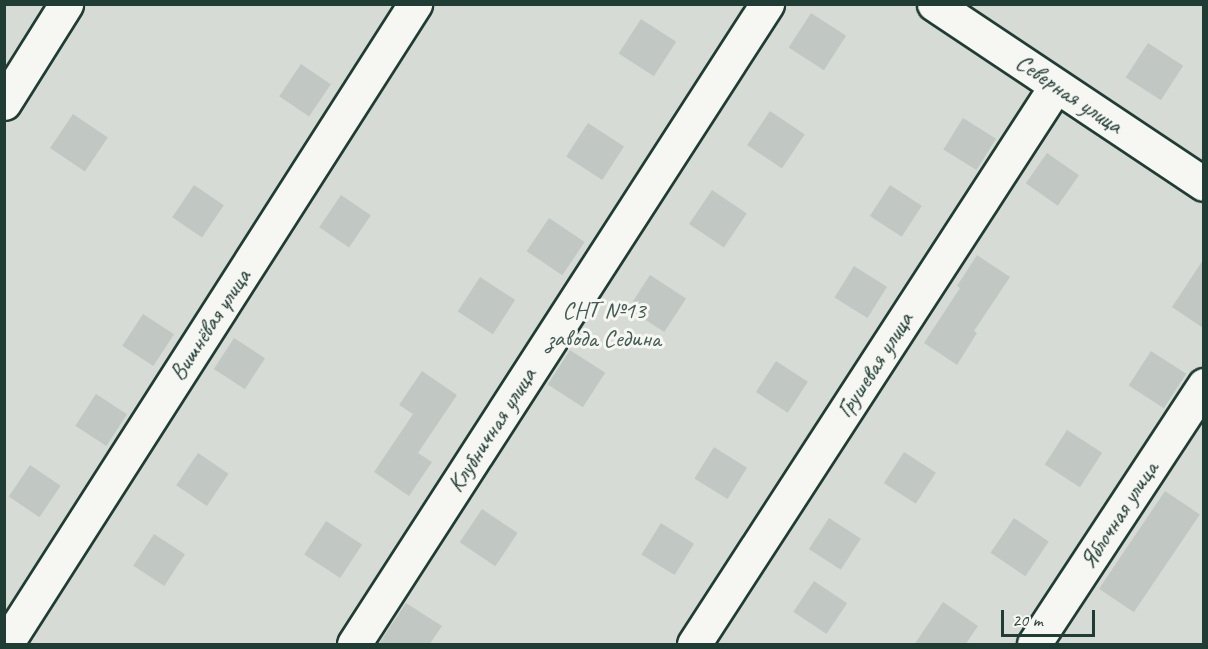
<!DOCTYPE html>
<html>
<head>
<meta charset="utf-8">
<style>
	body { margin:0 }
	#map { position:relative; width:1208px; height:649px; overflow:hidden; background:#f6f6f2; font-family:Caveat,sans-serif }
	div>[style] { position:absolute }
	.green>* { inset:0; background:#d6dbd6 }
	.building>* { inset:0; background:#c1c8c3; transform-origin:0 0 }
	.roads { filter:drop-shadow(2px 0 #1f3d34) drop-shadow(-2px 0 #1f3d34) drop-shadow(0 2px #1f3d34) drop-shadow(0 -2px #1f3d34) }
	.street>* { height:33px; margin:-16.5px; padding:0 16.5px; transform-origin:16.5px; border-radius:16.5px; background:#f6f6f2 }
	span { translate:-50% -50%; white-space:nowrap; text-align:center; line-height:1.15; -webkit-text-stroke:6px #f6f6f2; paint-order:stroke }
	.street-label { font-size:24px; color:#1f3d34 }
	.park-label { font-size:24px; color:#445d54 }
	.frame { position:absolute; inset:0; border:6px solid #1f3d34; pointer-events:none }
	.scale { position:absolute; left:1001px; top:610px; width:94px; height:27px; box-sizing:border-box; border:3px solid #1f3d34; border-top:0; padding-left:8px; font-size:18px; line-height:21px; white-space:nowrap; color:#1f3d34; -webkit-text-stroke:4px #f6f6f2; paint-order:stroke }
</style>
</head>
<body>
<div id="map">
	<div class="green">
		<i style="clip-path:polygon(4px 5px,1200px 5px,1204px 7px,1203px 644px,5px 644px)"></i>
	</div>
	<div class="building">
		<i style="left:811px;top:13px;width:42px;height:41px;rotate:33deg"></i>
		<i style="left:641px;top:19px;width:42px;height:41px;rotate:33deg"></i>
		<i style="left:1148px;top:43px;width:42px;height:41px;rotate:33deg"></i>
		<i style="left:301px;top:64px;width:36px;height:39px;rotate:34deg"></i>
		<i style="left:770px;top:111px;width:42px;height:41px;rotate:34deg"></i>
		<i style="left:73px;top:114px;width:42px;height:41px;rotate:34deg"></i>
		<i style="left:963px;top:118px;width:39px;height:37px;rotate:32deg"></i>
		<i style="left:588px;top:123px;width:43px;height:40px;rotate:33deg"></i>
		<i style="left:1047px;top:153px;width:39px;height:37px;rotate:35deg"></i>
		<i style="left:194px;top:185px;width:36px;height:39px;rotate:34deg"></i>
		<i style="left:890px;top:185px;width:38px;height:37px;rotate:33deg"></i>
		<i style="left:712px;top:190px;width:42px;height:41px;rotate:34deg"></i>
		<i style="left:341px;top:195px;width:36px;height:39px;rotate:34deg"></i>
		<i style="left:549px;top:218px;width:43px;height:40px;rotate:34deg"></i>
		<i style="clip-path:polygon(977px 255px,1010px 277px,974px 331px,977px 333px,957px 365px,924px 343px,960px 288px,957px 286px)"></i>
		<i style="clip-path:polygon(1203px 260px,1203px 328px,1172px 307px)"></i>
		<i style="left:854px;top:266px;width:39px;height:37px;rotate:32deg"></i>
		<i style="left:650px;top:275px;width:43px;height:40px;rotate:33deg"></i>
		<i style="left:480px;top:277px;width:42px;height:41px;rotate:33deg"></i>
		<i style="left:143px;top:314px;width:37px;height:38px;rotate:33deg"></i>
		<i style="left:234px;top:338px;width:37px;height:37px;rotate:33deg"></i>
		<i style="left:570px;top:350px;width:42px;height:41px;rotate:33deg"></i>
		<i style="left:1151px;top:351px;width:42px;height:41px;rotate:33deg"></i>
		<i style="left:776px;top:361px;width:38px;height:37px;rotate:33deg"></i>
		<i style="clip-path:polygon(422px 371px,457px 395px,418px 453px,432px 462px,409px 496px,374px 472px,413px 414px,399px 405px)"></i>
		<i style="left:96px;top:394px;width:37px;height:38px;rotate:33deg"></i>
		<i style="left:1067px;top:430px;width:42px;height:41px;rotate:33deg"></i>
		<i style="left:714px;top:447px;width:39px;height:37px;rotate:32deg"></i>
		<i style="left:904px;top:452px;width:38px;height:37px;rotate:33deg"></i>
		<i style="left:198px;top:453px;width:37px;height:39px;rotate:34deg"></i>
		<i style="left:30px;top:465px;width:37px;height:38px;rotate:34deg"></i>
		<i style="left:1165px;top:491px;width:42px;height:118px;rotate:34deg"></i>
		<i style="left:482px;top:509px;width:43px;height:40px;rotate:34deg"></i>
		<i style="left:829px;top:518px;width:38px;height:37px;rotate:33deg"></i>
		<i style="left:1014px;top:518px;width:42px;height:42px;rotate:34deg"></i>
		<i style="left:326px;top:521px;width:43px;height:40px;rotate:33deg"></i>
		<i style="left:661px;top:523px;width:39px;height:37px;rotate:32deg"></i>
		<i style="left:154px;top:534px;width:37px;height:38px;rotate:33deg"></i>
		<i style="left:814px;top:581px;width:40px;height:37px;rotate:34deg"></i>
		<i style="clip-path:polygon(943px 602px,978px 626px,965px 645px,914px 645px)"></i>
		<i style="clip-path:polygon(406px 603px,442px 626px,429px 645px,378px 645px)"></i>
	</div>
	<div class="roads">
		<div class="street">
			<i style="left:934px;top:4px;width:324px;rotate:33.7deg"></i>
			<i style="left:4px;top:103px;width:117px;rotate:-57.9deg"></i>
			<i style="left:6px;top:644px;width:760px;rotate:-57.42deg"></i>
			<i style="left:354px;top:644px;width:762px;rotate:-57.17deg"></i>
			<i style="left:694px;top:644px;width:665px;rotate:-57.03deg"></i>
			<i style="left:1034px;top:644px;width:310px;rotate:-56.7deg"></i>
		</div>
	</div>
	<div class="street-label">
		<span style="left:1069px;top:94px;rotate:34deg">Северная улица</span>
		<span style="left:210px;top:325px;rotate:-57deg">Вишнёвая улица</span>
		<span style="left:875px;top:365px;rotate:-57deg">Грушевая улица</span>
		<span style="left:492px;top:430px;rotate:-57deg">Клубничная улица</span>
		<span style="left:1119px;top:515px;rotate:-57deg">Яблочная улица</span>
	</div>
	<div class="park-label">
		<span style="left:604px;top:325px">СНТ №13<br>завода Седина</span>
	</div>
	<div class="frame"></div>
	<div class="scale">20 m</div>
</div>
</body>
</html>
